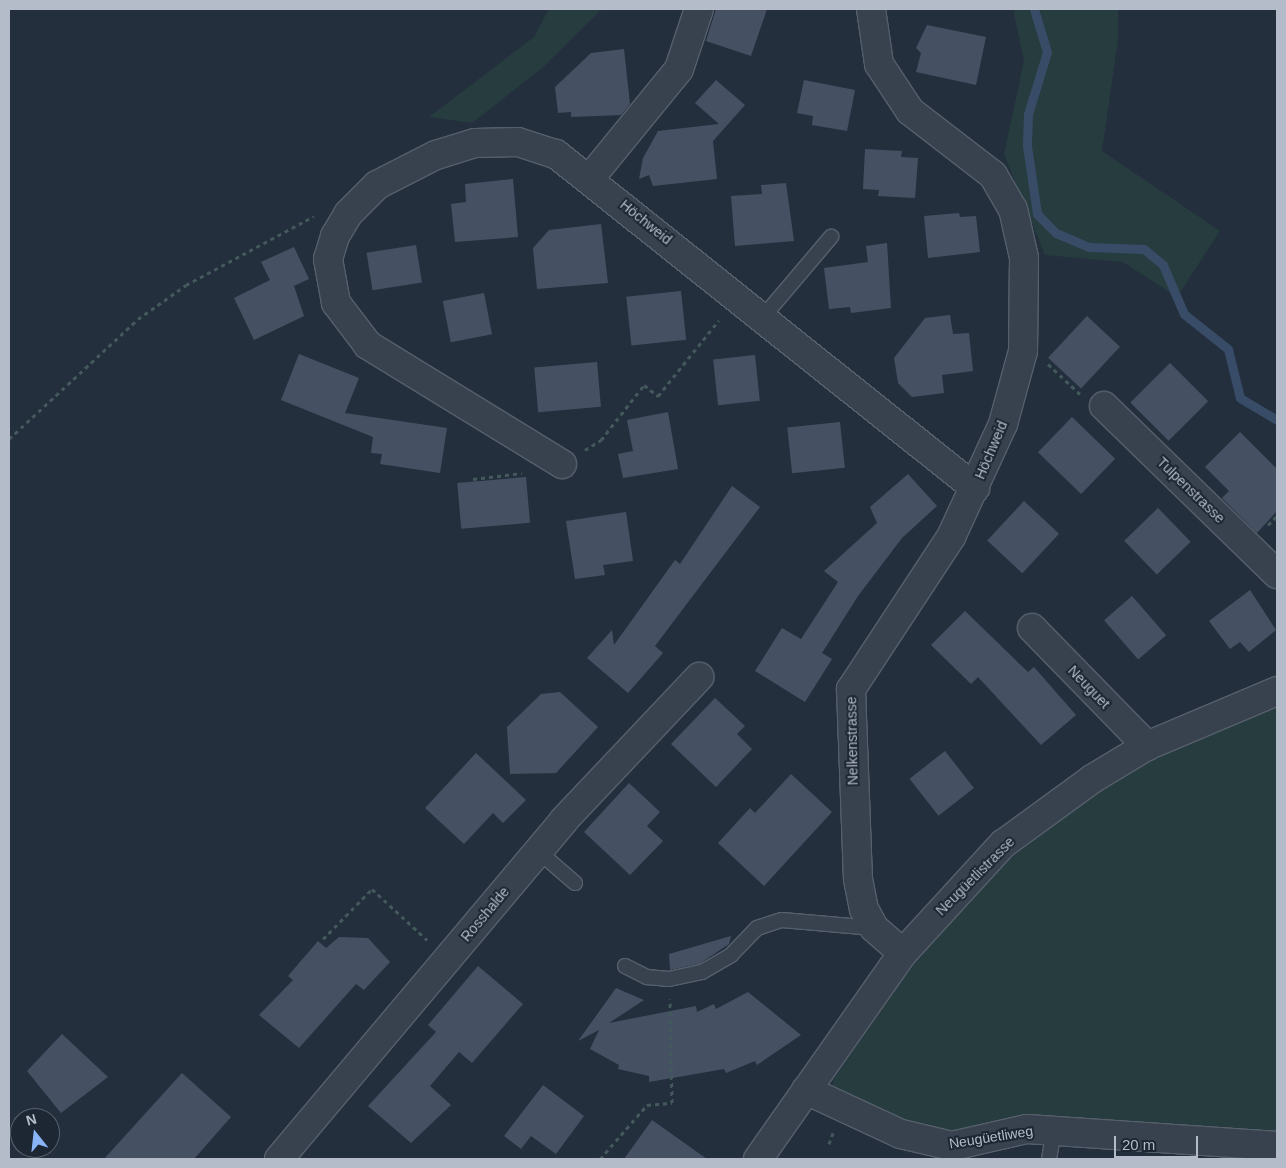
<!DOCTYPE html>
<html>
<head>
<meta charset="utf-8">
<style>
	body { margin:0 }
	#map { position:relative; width:1286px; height:1168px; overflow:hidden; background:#242f3e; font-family:Helvetica,sans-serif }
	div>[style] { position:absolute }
	.green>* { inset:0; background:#263c3f }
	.stream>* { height:9px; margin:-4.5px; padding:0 4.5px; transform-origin:4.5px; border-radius:4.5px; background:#394c67 }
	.building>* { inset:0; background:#455162; transform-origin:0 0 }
	.path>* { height:3px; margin-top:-1.5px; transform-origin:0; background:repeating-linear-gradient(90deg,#44595c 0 4px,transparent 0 8px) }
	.roads { filter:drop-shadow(1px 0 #565f6c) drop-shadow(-1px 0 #565f6c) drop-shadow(0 1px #565f6c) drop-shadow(0 -1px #565f6c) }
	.lane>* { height:14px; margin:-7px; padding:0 7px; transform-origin:7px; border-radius:7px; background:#38414e }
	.street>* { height:28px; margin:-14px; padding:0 14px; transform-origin:14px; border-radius:14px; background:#38414e }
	span { translate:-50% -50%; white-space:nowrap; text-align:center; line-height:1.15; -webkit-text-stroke:4px #1d2633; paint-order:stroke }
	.street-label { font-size:14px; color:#b4bcc9 }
	.frame { position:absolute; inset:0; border:10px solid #b4bcc9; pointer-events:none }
	.north { position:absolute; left:10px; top:1108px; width:50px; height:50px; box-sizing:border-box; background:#1d2633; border:1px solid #59626f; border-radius:50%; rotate:344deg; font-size:14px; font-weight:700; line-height:20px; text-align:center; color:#b4bcc9 }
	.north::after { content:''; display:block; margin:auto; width:18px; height:22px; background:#8ab4f8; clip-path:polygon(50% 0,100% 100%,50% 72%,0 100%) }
	.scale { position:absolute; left:1114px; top:1136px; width:84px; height:22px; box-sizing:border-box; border:2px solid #b4bcc9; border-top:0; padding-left:6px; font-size:15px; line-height:18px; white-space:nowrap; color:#b4bcc9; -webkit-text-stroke:4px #1d2633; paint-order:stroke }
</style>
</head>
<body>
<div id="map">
	<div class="green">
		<i style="clip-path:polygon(549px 9px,602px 9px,541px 69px,472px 123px,429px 117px,534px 37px)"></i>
		<i style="clip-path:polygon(1013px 9px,1118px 9px,1118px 40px,1102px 151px,1220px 231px,1177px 297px,1123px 262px,1045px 255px,1004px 154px,1024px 61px)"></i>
		<i style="clip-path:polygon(1277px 704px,1277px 1138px,932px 1131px,833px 1090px,833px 1080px,904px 978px,944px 926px,1008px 860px,1111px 782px,1217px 728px)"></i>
	</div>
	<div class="stream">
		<i style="left:1034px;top:9px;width:45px;rotate:73.2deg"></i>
		<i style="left:1047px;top:52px;width:65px;rotate:107deg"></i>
		<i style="left:1028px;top:114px;width:32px;rotate:92deg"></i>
		<i style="left:1027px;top:146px;width:69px;rotate:81.6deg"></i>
		<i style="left:1037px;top:214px;width:27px;rotate:45deg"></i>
		<i style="left:1056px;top:233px;width:36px;rotate:23deg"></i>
		<i style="left:1089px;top:247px;width:55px;rotate:2.1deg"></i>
		<i style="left:1144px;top:249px;width:25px;rotate:40deg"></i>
		<i style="left:1163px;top:265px;width:53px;rotate:66.8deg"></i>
		<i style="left:1184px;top:314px;width:56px;rotate:38.5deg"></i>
		<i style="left:1228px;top:349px;width:50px;rotate:76.2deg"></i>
		<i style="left:1240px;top:398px;width:43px;rotate:30.7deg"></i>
	</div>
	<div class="building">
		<i style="clip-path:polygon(716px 9px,767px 9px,751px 56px,706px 41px)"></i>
		<i style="clip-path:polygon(927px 25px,986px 37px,976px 85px,916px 72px,921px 53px,916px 48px)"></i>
		<i style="clip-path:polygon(624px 49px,630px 104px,621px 115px,571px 117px,571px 112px,558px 113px,555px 87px,591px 53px)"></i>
		<i style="clip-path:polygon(716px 80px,745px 105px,713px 141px,717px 179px,653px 186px,649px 175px,639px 179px,643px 158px,658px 131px,719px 124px,695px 103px)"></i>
		<i style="clip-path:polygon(804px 80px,855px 90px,847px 131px,812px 125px,813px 116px,797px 113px)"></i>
		<i style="clip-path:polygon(865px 149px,902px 151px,901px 157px,918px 158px,915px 198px,878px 196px,879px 190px,863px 189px)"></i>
		<i style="clip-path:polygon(513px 179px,518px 237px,455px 242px,451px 204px,466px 202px,465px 184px)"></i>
		<i style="clip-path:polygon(786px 183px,794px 241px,735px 246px,731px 196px,762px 194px,761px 185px)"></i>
		<i style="clip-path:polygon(959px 213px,960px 217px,976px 216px,980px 252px,928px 258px,924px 216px)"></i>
		<i style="clip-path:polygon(601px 224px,608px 283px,537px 289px,533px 248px,549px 230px)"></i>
		<i style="clip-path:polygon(887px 243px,891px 308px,851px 313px,850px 307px,829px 309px,824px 268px,868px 262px,866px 246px)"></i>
		<i style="left:416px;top:245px;width:38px;height:50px;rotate:81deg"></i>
		<i style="clip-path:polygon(294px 247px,309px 279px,294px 286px,304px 316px,254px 340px,234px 298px,270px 280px,261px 262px)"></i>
		<i style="left:681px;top:291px;width:49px;height:55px;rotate:84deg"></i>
		<i style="left:484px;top:293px;width:42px;height:42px;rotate:79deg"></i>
		<i style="clip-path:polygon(950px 315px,953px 334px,969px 333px,973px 371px,942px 375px,944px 393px,912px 397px,898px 383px,894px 358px,925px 318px)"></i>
		<i style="left:1087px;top:316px;width:45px;height:57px;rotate:43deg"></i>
		<i style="clip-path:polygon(299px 354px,359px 378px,345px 413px,447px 428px,440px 473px,380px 464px,382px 454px,371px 453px,373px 437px,281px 400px)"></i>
		<i style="left:755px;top:355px;width:46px;height:42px;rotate:84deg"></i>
		<i style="left:597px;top:362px;width:45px;height:63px;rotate:85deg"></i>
		<i style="left:1170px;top:363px;width:54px;height:56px;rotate:45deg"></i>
		<i style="clip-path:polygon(668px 412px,678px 469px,623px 478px,618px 454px,633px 451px,627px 420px)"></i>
		<i style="left:1072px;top:417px;width:60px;height:49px;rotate:44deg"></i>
		<i style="left:840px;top:422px;width:46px;height:53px;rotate:84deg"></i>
		<i style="clip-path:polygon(1240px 432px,1277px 469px,1277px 511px,1257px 533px,1222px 498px,1229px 491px,1205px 467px)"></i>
		<i style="clip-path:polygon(908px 474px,937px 506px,902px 538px,858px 596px,822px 653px,832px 659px,805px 702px,755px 671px,782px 628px,801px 639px,838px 582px,824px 571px,877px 523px,870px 507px)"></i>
		<i style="left:526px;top:477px;width:46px;height:69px;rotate:85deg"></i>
		<i style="clip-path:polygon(732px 486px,760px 507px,655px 646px,663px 653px,628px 693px,587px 658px,612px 630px,614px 645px,675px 560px,680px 564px)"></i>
		<i style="left:1024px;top:501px;width:48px;height:54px;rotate:43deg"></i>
		<i style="left:1158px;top:508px;width:47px;height:47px;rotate:46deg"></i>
		<i style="clip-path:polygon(626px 512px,633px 561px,603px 565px,605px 575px,575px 579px,566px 521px)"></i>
		<i style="clip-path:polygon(1250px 590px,1276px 630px,1249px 652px,1240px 642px,1230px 649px,1209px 621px)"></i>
		<i style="left:1132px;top:596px;width:52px;height:37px;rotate:49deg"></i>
		<i style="clip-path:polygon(965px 611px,1028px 672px,1034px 667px,1076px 715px,1041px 745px,978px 677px,971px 684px,931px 645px)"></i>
		<i style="clip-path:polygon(560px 692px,598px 727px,556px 773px,510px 774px,507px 727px,541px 694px)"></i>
		<i style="clip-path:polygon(715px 698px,745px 726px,737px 734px,752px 749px,716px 787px,671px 744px)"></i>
		<i style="left:945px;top:751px;width:47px;height:45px;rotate:52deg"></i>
		<i style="clip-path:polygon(476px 753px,526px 800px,503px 823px,493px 813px,464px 844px,425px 808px)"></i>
		<i style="clip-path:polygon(791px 774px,832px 812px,764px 886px,718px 843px,750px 808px,755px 813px)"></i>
		<i style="clip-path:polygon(629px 783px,660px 812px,647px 826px,663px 841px,630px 875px,584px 832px)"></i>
		<i style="clip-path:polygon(731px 936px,729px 944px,699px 964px,670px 970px,669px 954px)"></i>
		<i style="clip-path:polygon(339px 937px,368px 938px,390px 962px,364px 990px,356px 984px,299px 1048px,259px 1015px,293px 980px,288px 976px,318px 941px,326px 948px)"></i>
		<i style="clip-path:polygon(478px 966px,523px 1004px,472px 1063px,459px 1052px,430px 1086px,451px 1105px,411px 1143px,368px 1106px,436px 1032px,428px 1025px)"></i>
		<i style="clip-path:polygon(616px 988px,644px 1000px,609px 1023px,696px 1006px,697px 1012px,714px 1004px,716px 1009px,748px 992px,801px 1035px,757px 1065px,755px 1061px,726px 1073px,724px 1069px,649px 1082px,649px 1076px,618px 1069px,619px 1065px,590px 1049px,599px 1030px,578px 1041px)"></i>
		<i style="clip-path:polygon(62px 1034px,108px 1077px,61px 1113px,27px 1071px)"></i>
		<i style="clip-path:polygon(182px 1073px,231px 1117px,194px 1159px,104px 1159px)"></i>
		<i style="clip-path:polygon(543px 1085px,584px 1116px,556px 1154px,531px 1136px,521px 1149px,504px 1136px)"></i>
		<i style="clip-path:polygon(652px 1120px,707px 1159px,624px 1159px)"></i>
	</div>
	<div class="path">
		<i style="left:1048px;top:364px;width:44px;rotate:43.2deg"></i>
		<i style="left:9px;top:439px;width:176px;rotate:-42.9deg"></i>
		<i style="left:138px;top:319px;width:59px;rotate:-35.3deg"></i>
		<i style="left:186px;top:285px;width:145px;rotate:-28.3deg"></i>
		<i style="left:585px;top:450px;width:19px;rotate:-32deg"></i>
		<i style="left:601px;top:440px;width:70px;rotate:-52deg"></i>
		<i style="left:644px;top:385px;width:18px;rotate:38deg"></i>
		<i style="left:658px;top:396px;width:97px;rotate:-51.2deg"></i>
		<i style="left:473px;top:479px;width:49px;rotate:-7deg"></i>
		<i style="left:1268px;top:525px;width:13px;rotate:-45deg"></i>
		<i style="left:323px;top:939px;width:70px;rotate:-45.6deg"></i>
		<i style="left:372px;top:889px;width:75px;rotate:42.8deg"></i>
		<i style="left:829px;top:1144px;width:12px;rotate:-70deg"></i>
		<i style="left:600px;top:1159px;width:72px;rotate:-49deg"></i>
		<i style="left:647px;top:1105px;width:25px;rotate:-5deg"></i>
		<i style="left:672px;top:1103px;width:104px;rotate:-91.1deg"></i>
	</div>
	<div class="roads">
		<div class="lane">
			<i style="left:764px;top:316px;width:104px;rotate:-49.7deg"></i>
			<i style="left:538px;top:851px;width:49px;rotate:40.9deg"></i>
			<i style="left:625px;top:966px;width:25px;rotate:27deg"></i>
			<i style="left:647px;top:977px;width:22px;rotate:5deg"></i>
			<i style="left:669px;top:979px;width:34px;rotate:-12deg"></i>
			<i style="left:702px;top:972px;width:34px;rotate:-30deg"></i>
			<i style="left:731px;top:955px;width:37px;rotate:-46deg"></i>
			<i style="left:757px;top:928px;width:26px;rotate:-18deg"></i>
			<i style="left:782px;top:920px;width:92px;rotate:5deg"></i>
			<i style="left:1049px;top:1159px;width:29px;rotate:-80deg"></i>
		</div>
		<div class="street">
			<i style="left:871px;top:9px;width:56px;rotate:81.7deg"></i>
			<i style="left:879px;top:64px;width:56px;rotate:56.6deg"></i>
			<i style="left:910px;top:111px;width:105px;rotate:37.6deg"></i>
			<i style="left:993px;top:175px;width:39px;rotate:60deg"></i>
			<i style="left:1013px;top:209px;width:50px;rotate:77.3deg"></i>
			<i style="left:1024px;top:258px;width:93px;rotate:90.6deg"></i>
			<i style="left:1023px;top:351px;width:76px;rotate:105.3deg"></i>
			<i style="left:1003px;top:424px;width:124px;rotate:114.7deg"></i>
			<i style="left:951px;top:537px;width:182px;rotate:123.3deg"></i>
			<i style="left:851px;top:689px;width:190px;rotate:87.9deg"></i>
			<i style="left:858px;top:879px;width:31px;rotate:79deg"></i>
			<i style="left:864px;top:909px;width:21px;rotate:62deg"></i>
			<i style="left:874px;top:928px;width:38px;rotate:41deg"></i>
			<i style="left:591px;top:177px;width:139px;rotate:-50.8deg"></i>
			<i style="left:679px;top:69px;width:63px;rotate:-71.6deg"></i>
			<i style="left:1104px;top:406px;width:241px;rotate:44.2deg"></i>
			<i style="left:562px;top:464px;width:228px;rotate:-148.5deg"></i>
			<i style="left:368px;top:345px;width:53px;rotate:-127.3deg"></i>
			<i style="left:336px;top:303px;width:45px;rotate:-100.3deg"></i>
			<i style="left:328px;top:259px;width:24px;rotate:-73deg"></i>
			<i style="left:335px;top:236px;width:26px;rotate:-59deg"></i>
			<i style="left:348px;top:214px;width:41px;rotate:-45deg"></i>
			<i style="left:377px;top:185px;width:66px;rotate:-27deg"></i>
			<i style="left:436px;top:155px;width:41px;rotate:-17.1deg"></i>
			<i style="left:475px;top:143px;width:43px;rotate:-1.3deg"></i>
			<i style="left:518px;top:142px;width:40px;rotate:18deg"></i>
			<i style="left:556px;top:154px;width:536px;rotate:38.56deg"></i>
			<i style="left:1032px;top:628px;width:165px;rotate:45.7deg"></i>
			<i style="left:806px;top:1090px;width:105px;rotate:24.9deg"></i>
			<i style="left:901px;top:1134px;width:52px;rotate:13.2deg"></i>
			<i style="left:952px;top:1146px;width:77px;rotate:-12.8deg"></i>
			<i style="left:1027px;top:1129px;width:251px;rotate:3.9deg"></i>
			<i style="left:279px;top:1159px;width:443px;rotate:-49.9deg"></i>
			<i style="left:564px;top:820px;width:197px;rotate:-46.6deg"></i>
			<i style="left:758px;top:1159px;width:252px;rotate:-54.9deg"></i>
			<i style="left:903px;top:953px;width:148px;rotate:-47.5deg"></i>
			<i style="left:1003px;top:844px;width:110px;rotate:-36.1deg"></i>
			<i style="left:1092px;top:779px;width:64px;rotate:-31deg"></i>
			<i style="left:1147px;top:746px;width:141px;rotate:-22.9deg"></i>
		</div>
	</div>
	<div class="street-label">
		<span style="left:646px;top:222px;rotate:39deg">Höchweid</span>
		<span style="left:991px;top:450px;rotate:-67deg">Höchweid</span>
		<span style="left:1191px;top:490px;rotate:44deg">Tulpenstrasse</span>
		<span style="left:1089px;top:687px;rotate:46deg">Neuguet</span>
		<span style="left:852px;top:741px;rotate:-91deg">Nelkenstrasse</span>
		<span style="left:975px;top:876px;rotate:-45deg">Neugüetlistrasse</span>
		<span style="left:485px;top:914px;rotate:-50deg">Rosshalde</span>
		<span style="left:991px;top:1137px;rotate:-9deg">Neugüetliweg</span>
	</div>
	<div class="frame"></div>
	<div class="north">N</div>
	<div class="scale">20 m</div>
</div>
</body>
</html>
